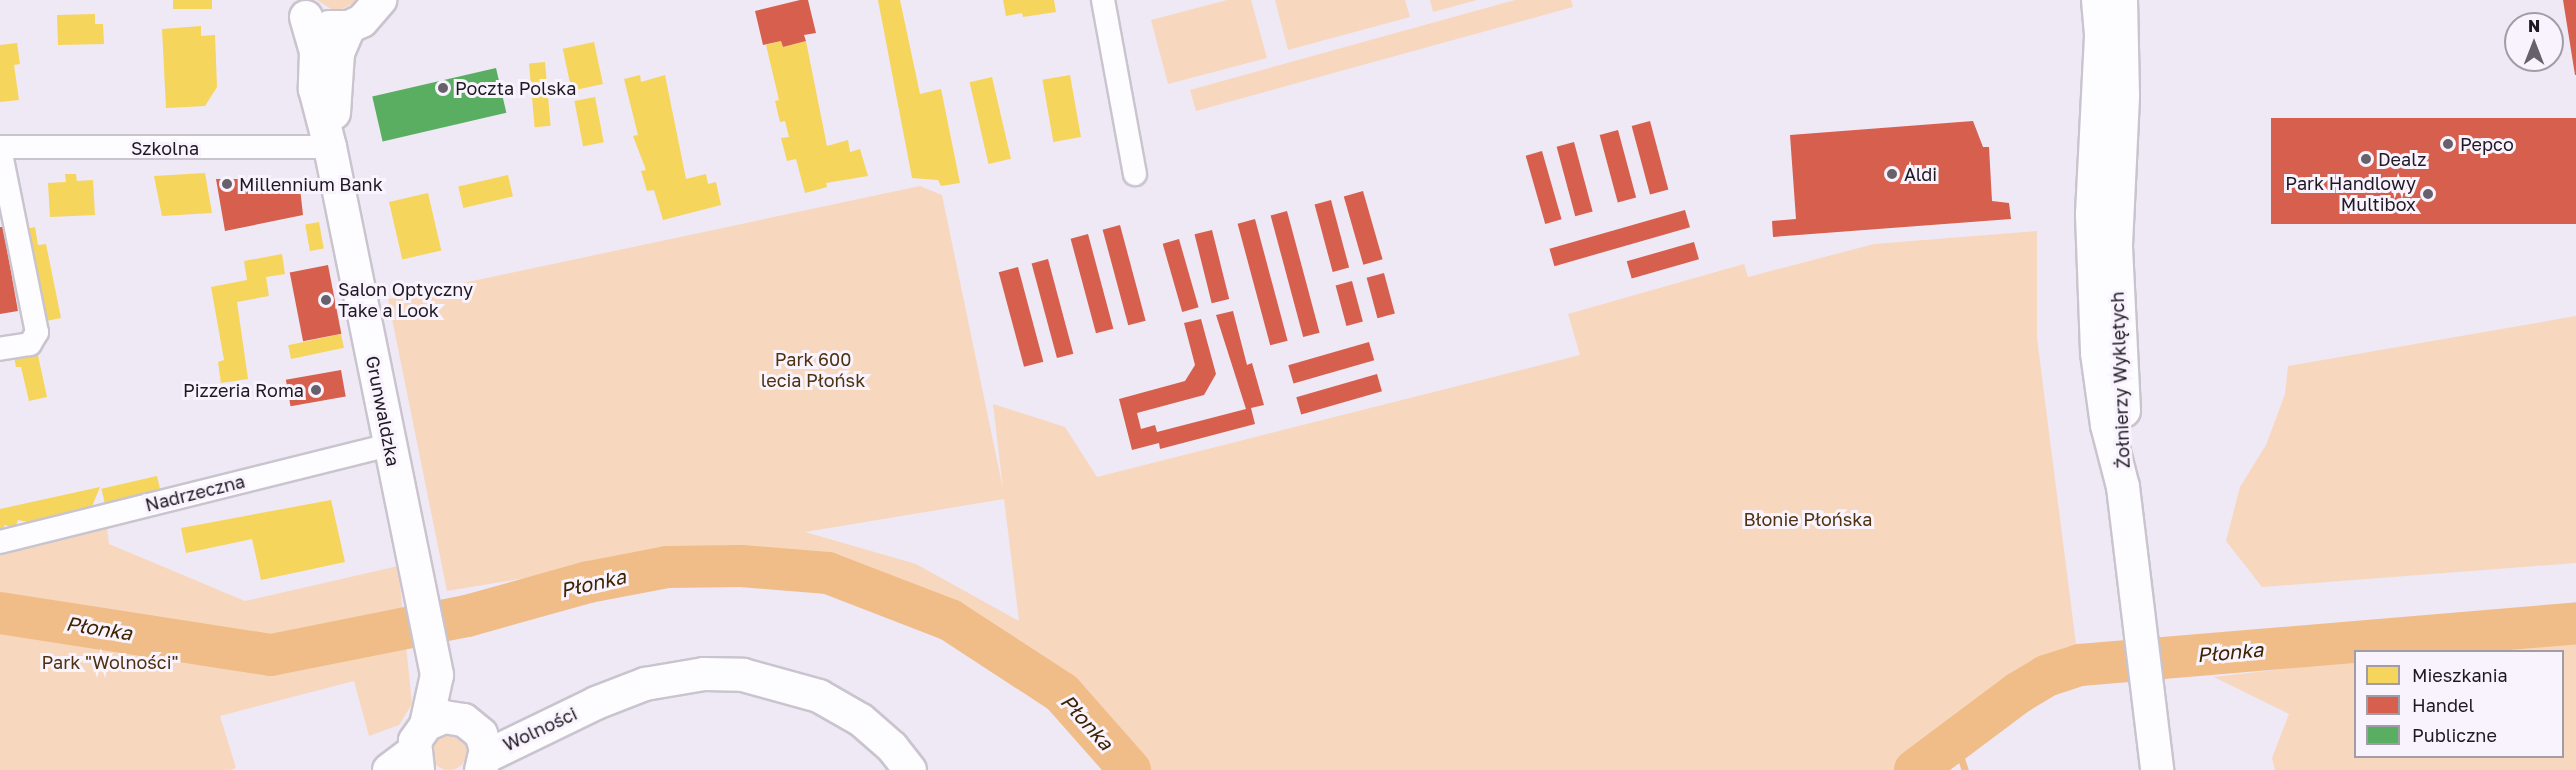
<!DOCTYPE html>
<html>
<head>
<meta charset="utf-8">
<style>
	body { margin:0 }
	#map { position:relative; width:2576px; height:770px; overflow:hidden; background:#efe8f5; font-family:"Golos Text",sans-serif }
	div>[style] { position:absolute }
	.green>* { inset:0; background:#f7d8bf }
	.round { border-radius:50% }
	.homes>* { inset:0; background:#f6d55c; transform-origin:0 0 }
	.shops>* { inset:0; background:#d6604d; transform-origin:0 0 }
	.public>* { inset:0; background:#5aae61; transform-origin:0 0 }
	.stream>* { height:7px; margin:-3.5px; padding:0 3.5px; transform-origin:3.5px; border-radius:3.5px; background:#f0bd88 }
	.river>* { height:42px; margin:-21px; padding:0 21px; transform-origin:21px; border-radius:21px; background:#f0bd88 }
	.roads { filter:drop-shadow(2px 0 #c9c4ce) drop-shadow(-2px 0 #c9c4ce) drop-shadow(0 2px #c9c4ce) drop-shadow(0 -2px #c9c4ce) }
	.street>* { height:22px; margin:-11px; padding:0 11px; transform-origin:11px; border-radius:11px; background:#fdfcfe }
	.secondary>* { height:32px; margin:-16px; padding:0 16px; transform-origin:16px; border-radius:16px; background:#fdfcfe }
	.dots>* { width:16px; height:16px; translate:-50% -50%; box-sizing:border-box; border:3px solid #f8f3fd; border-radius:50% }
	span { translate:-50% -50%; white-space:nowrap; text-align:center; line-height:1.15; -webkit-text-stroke:6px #f8f3fd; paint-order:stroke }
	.poi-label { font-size:18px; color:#1e1922 }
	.left { translate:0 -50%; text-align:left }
	.right { translate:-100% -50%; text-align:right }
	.street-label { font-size:18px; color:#1e1922 }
	.park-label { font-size:18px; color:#4e320f }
	.water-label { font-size:20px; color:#3e2300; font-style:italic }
	.legend { position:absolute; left:2354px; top:650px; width:210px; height:108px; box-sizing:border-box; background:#f8f3fd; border:2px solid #a19ca5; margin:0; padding:8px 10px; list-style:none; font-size:18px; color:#1e1922 }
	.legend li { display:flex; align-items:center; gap:12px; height:30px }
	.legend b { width:30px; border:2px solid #a19ca5 }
	.north { position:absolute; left:2504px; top:12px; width:60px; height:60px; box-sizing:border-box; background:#f8f3fd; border:2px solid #a19ca5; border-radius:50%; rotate:0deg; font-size:16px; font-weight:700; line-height:24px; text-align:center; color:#1e1922 }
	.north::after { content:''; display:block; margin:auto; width:21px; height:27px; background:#67616c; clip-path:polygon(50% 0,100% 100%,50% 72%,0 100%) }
</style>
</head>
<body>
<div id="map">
	<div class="green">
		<i style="clip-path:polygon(317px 0,359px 0,340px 10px,331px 9px)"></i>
		<i style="clip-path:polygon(1227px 0,1251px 0,1267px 58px,1168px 84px,1151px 20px)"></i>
		<i style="clip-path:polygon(1275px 0,1405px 0,1410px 17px,1288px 50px)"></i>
		<i style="clip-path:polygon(1430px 0,1477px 0,1433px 12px)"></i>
		<i style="clip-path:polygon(1515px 0,1571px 0,1573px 7px,1196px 111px,1190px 90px)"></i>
		<i style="clip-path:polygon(evenodd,920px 186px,942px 195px,1003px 489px,993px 404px,1065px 427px,1097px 477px,1580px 355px,1568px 314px,1744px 264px,1748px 277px,1874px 244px,2037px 231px,2037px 338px,2076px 644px,2049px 656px,1899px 770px,1149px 770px,1069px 684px,953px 611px,831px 563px,688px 551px,447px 591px,388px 299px,920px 186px,1004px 499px,1019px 621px,916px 564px,805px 532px,1004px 499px)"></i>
		<i style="clip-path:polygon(2576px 316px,2576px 563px,2262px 587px,2226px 541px,2240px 487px,2266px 445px,2285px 394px,2288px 366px)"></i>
		<i style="clip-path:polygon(107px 527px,109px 544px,245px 601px,398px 566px,412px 704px,399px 725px,369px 736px,354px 681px,220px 716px,236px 768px,230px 770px,0 770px,0 552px)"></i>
		<i style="clip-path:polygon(2576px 636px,2576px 770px,2275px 770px,2272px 758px,2289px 714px,2214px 677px,2355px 661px,2356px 756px,2562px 756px,2562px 652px,2438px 651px)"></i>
		<i class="round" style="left:431px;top:734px;width:36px;height:36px"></i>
	</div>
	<div class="homes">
		<i style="left:173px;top:0;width:39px;height:9px"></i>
		<i style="clip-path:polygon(878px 0,900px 0,920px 94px,941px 89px,960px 183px,941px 186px,938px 180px,912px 178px)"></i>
		<i style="clip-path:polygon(1003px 0,1054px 0,1056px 12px,1023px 17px,1022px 13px,1006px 16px)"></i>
		<i style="clip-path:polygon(95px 14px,95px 24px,103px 24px,104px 44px,58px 45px,57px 15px)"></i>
		<i style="clip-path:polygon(201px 26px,201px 36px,215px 35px,217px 87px,205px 106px,166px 108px,162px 29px)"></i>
		<i style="clip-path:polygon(781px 41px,783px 47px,806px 41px,827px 146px,848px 140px,850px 152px,860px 149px,868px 176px,826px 183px,827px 187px,805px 193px,796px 159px,787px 161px,781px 138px,789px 137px,785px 121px,780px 122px,775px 101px,779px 100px,766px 45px)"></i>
		<i style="left:594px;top:42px;width:43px;height:32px;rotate:78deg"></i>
		<i style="clip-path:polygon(17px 43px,20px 64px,14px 65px,19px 100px,0 102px,0 45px)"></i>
		<i style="left:545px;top:62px;width:64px;height:16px;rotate:85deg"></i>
		<i style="clip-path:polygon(640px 75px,641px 82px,665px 75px,686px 179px,706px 174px,708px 184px,716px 182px,721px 205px,663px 220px,654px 190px,647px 191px,641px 171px,646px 170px,633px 136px,638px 135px,624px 79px)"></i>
		<i style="left:1070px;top:75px;width:63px;height:28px;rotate:80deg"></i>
		<i style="left:992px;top:77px;width:84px;height:23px;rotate:77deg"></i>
		<i style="left:595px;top:97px;width:46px;height:21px;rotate:79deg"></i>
		<i style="clip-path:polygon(205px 173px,212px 213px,162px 216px,154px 176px)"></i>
		<i style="clip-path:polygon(65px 174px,76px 174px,77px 181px,93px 180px,95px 215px,50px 217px,48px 183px,66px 182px)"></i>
		<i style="left:508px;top:175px;width:22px;height:51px;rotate:77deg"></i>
		<i style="left:428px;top:193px;width:59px;height:40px;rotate:77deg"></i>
		<i style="left:319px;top:222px;width:27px;height:14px;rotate:80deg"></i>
		<i style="clip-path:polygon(35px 227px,38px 245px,46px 244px,61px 318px,41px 322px,21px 230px)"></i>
		<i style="clip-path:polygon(282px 254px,285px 274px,266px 277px,269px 296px,237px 302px,248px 379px,221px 383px,218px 362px,224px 360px,211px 287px,247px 280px,244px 261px)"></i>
		<i style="left:341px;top:334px;width:14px;height:54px;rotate:78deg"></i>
		<i style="clip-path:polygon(37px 351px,47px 397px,29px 401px,21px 367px,16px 367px,14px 357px)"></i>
		<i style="left:157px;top:476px;width:18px;height:57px;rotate:77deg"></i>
		<i style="clip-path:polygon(100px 487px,90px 511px,79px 510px,64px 517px,53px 516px,52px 520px,41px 518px,38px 524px,18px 520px,15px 528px,5px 525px,0 532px,0 509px)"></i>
		<i style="clip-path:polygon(331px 500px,345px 562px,261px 580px,252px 539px,186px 553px,181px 528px)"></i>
	</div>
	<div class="shops">
		<i style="clip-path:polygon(800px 0,808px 0,816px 33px,804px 35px,806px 41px,783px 47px,781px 41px,763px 45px,755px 11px)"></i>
		<i style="clip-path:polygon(2563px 0,2576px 0,2576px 75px,2575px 75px)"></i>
		<i style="left:2576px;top:118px;width:106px;height:305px;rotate:90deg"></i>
		<i style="left:1650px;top:121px;width:71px;height:19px;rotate:75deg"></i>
		<i style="clip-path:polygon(1973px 121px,1983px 147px,1989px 147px,1992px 201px,2009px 203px,2011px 219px,1773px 237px,1772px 221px,1796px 219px,1790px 135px)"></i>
		<i style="left:1618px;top:130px;width:70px;height:19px;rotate:75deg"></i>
		<i style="left:1574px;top:142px;width:72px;height:18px;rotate:75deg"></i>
		<i style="left:1542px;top:151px;width:71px;height:17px;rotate:74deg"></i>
		<i style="clip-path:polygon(216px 179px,265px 179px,266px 187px,283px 183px,283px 179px,299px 179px,303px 215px,225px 231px)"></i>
		<i style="left:1363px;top:191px;width:71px;height:20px;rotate:74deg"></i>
		<i style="left:1331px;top:200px;width:70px;height:17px;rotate:75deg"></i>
		<i style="left:1685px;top:210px;width:18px;height:141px;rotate:74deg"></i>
		<i style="left:1287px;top:211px;width:126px;height:17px;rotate:75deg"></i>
		<i style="left:1255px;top:219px;width:126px;height:18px;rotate:75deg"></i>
		<i style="left:1120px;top:225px;width:99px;height:18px;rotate:75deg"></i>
		<i style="clip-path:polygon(0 227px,3px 227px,18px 311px,0 314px)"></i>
		<i style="left:1212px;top:230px;width:71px;height:18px;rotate:76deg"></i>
		<i style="left:1088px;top:234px;width:98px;height:18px;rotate:75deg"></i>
		<i style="left:1179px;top:239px;width:71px;height:17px;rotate:74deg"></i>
		<i style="left:1694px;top:242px;width:18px;height:70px;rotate:74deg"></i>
		<i style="left:1048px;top:259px;width:98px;height:17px;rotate:75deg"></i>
		<i style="left:328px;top:265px;width:70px;height:39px;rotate:79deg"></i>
		<i style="left:1018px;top:267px;width:98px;height:20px;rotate:75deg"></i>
		<i style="left:1384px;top:273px;width:42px;height:18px;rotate:75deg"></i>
		<i style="left:1352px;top:281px;width:42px;height:17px;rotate:75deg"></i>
		<i style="clip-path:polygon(1233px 311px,1247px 365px,1252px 363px,1264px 405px,1251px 408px,1255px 424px,1160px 449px,1159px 443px,1132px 450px,1119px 399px,1185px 381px,1195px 365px,1184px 323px,1201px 319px,1216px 374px,1204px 395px,1137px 413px,1141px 429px,1155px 425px,1157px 432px,1246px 409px,1216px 315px)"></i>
		<i style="left:1369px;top:342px;width:19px;height:84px;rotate:74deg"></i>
		<i style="left:341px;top:370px;width:27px;height:56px;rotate:80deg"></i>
		<i style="left:1377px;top:374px;width:18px;height:84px;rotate:74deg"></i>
	</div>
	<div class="public">
		<i style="left:496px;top:68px;width:46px;height:127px;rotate:77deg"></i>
	</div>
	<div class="stream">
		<i style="left:1955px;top:740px;width:32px;rotate:72deg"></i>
	</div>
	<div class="river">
		<i style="left:0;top:613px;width:274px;rotate:8.8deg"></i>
		<i style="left:271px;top:655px;width:200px;rotate:-11.3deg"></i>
		<i style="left:467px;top:616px;width:127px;rotate:-15.6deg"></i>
		<i style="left:589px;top:582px;width:79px;rotate:-10.9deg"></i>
		<i style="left:667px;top:567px;width:74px;rotate:-0.8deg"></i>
		<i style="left:741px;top:566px;width:87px;rotate:4.6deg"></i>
		<i style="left:828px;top:573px;width:131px;rotate:21.1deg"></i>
		<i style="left:950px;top:620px;width:134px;rotate:33.1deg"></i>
		<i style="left:1062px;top:693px;width:103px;rotate:48.6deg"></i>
		<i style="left:1915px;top:770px;width:129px;rotate:-36.8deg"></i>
		<i style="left:2018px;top:693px;width:33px;rotate:-31deg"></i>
		<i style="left:2046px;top:676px;width:36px;rotate:-18deg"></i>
		<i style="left:2080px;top:665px;width:498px;rotate:-4.8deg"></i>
	</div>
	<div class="roads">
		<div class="street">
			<i style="left:1103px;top:0;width:177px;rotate:79.6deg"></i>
			<i style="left:0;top:147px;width:330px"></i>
			<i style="left:0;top:149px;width:187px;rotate:78.6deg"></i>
			<i style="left:37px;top:332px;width:14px;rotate:120deg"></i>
			<i style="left:30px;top:344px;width:30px;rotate:171deg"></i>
			<i style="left:0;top:542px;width:402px;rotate:-14deg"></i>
		</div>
		<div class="secondary">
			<i style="left:2098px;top:0;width:36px;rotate:85deg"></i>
			<i style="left:2101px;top:36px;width:179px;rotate:92.9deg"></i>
			<i style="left:2092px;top:215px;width:138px;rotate:87.9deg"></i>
			<i style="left:2097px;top:353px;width:73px;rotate:82.1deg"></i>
			<i style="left:2107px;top:425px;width:64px;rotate:75.5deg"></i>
			<i style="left:2123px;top:487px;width:285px;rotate:83.1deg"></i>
			<i style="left:2121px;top:0;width:97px;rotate:88.8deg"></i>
			<i style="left:2123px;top:97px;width:150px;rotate:92.7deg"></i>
			<i style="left:2116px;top:247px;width:164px;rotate:87.2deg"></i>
			<i style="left:306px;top:17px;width:36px;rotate:74deg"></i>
			<i style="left:316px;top:52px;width:37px;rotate:92deg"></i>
			<i style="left:315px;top:89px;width:60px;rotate:75.5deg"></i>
			<i style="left:330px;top:147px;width:539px;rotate:78.54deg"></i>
			<i style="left:437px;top:675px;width:51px;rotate:102.4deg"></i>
			<i style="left:329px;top:27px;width:20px"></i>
			<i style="left:349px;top:27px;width:14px;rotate:-25deg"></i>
			<i style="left:362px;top:21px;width:28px;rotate:-49deg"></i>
			<i style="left:334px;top:113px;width:60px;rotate:-86.2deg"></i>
			<i style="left:338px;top:53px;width:28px;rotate:-67deg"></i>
			<i style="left:485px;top:757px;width:123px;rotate:-25.9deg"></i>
			<i style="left:596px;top:703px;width:53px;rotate:-21.2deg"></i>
			<i style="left:645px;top:684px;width:60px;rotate:-9.6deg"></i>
			<i style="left:704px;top:674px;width:39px;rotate:1deg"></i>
			<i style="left:743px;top:675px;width:79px;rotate:15.4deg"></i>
			<i style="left:819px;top:696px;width:48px;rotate:29.7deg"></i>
			<i style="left:861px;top:720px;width:41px;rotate:41.1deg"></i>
			<i style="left:892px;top:747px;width:29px;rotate:52deg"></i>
			<i style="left:389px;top:770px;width:31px;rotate:-37deg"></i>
			<i style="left:418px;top:770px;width:29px;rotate:-96deg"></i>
			<i style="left:415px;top:741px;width:19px;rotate:-55deg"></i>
			<i style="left:426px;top:725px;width:20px;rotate:-24deg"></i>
			<i style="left:444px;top:717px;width:20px;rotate:9deg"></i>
			<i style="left:464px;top:720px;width:22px;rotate:39deg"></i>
			<i style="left:481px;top:734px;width:16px;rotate:72deg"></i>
			<i style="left:486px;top:749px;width:22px;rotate:103deg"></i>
		</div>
	</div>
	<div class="dots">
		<i style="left:443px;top:88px;background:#67616c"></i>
		<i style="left:2448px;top:144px;background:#67616c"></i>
		<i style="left:2366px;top:159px;background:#67616c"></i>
		<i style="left:1892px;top:174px;background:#67616c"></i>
		<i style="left:227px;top:184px;background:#67616c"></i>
		<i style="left:2428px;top:194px;background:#67616c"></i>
		<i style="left:326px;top:300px;background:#67616c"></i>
		<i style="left:316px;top:390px;background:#67616c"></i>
	</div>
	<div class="poi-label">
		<span class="left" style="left:455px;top:88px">Poczta Polska</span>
		<span class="left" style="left:2460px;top:144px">Pepco</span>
		<span class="left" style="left:2378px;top:159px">Dealz</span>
		<span class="left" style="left:1904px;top:174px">Aldi</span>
		<span class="left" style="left:239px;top:184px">Millennium Bank</span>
		<span class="right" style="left:2416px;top:194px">Park Handlowy<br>Multibox</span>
		<span class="left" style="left:338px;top:300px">Salon Optyczny<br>Take a Look</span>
		<span class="right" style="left:304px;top:390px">Pizzeria Roma</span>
	</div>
	<div class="street-label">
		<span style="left:165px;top:148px">Szkolna</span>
		<span style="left:2120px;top:380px;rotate:-92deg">Żołnierzy Wyklętych</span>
		<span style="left:383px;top:411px;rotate:79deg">Grunwaldzka</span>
		<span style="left:195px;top:493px;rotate:-14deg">Nadrzeczna</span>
		<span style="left:540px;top:729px;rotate:-25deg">Wolności</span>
	</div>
	<div class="park-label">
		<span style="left:813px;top:370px">Park 600<br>lecia Płońsk</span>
		<span style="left:1808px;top:519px">Błonie Płońska</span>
		<span style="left:110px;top:662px">Park "Wolności"</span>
	</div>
	<div class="water-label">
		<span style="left:593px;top:583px;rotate:-13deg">Płonka</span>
		<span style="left:99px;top:628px;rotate:9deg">Płonka</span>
		<span style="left:2230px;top:652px;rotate:-5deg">Płonka</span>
		<span style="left:1087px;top:722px;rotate:48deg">Płonka</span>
	</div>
	<ul class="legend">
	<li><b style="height:16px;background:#f6d55c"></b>Mieszkania</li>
	<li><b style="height:16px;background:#d6604d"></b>Handel</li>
	<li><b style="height:16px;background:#5aae61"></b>Publiczne</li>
	</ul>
	<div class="north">N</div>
</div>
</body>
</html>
